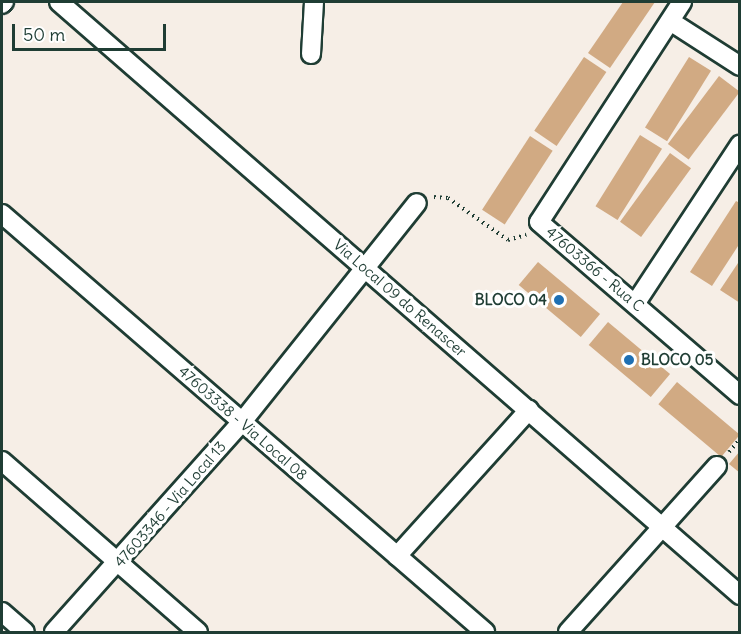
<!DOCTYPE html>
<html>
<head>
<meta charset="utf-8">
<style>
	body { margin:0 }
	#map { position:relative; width:741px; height:634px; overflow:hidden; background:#f6eee6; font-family:Delius,sans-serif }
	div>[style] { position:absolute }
	.building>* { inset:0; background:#d1aa83; transform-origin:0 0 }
	.path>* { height:4px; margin-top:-2px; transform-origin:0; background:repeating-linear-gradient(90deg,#1f3d34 0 1.5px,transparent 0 6px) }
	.roads { filter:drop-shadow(2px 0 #1f3d34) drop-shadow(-2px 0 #1f3d34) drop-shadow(0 2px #1f3d34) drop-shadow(0 -2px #1f3d34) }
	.minor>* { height:18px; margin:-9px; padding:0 9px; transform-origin:9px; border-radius:9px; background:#fff }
	.dots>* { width:16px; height:16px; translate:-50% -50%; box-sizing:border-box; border:3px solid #fff; border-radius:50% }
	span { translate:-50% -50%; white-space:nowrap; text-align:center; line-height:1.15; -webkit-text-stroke:6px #fff; paint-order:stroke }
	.street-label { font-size:15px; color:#1f3d34 }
	.poi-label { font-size:15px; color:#1f3d34; font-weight:700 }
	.right { translate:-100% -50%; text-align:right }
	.left { translate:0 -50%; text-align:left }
	.frame { position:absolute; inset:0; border:3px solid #1f3d34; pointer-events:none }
	.scale { position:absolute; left:12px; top:24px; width:154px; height:27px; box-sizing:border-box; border:3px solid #1f3d34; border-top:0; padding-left:8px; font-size:18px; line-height:21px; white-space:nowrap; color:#1f3d34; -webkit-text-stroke:4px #fff; paint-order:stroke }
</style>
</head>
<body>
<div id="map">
	<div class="building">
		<i style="clip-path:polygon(623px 2px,655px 2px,610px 68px,588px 53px)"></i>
		<i style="left:584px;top:57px;width:27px;height:89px;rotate:34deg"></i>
		<i style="left:689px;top:57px;width:26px;height:83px;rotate:32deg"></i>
		<i style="left:719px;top:76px;width:26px;height:85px;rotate:37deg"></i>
		<i style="left:640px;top:135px;width:26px;height:84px;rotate:32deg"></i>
		<i style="left:530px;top:136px;width:27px;height:88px;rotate:33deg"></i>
		<i style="left:670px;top:153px;width:26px;height:85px;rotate:36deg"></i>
		<i style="clip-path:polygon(736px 201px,740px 203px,740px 243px,712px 286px,690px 272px)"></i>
		<i style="clip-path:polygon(740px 260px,740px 303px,720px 290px)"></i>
		<i style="left:538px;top:262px;width:81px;height:30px;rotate:40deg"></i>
		<i style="left:608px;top:322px;width:81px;height:30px;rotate:40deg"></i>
		<i style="left:677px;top:382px;width:82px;height:29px;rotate:40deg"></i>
		<i style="clip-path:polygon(740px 451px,740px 473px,729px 464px)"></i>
	</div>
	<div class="path">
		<i style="left:434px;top:197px;width:14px;rotate:4deg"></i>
		<i style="left:448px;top:198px;width:73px;rotate:35deg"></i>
		<i style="left:508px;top:240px;width:19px;rotate:-16deg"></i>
		<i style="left:729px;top:452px;width:17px;rotate:-50deg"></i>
	</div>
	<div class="roads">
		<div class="minor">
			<i style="left:59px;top:2px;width:903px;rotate:41.05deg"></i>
			<i style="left:682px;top:2px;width:262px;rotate:123deg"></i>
			<i style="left:539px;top:222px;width:265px;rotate:40.7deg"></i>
			<i style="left:2px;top:4px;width:3px;rotate:-45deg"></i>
			<i style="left:670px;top:21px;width:83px;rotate:32.7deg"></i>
			<i style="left:311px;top:54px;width:52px;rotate:-86.7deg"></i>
			<i style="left:2px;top:214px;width:639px;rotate:40.87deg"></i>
			<i style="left:635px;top:304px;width:191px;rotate:-56.6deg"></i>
			<i style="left:2px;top:461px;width:260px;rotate:41.1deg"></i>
			<i style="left:397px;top:556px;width:197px;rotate:-47.9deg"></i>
			<i style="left:2px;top:612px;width:30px;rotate:41deg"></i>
			<i style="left:54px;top:632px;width:282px;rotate:-48.2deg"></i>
			<i style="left:242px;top:422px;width:280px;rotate:-51.4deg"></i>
			<i style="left:568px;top:632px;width:223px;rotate:-48.1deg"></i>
		</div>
	</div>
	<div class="dots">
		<i style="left:559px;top:300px;background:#1f6fb2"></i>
		<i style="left:629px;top:360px;background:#1f6fb2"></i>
	</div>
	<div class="street-label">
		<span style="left:595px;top:269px;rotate:40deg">47603366 - Rua C</span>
		<span style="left:400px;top:298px;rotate:41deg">Via Local 09 do Renascer</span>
		<span style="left:243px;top:423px;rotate:41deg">47603338 - Via Local 08</span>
		<span style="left:170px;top:504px;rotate:-49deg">47603346 - Via Local 13</span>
	</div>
	<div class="poi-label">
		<span class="right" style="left:547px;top:300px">BLOCO 04</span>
		<span class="left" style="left:641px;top:360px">BLOCO 05</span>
	</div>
	<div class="frame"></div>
	<div class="scale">50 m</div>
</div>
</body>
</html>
